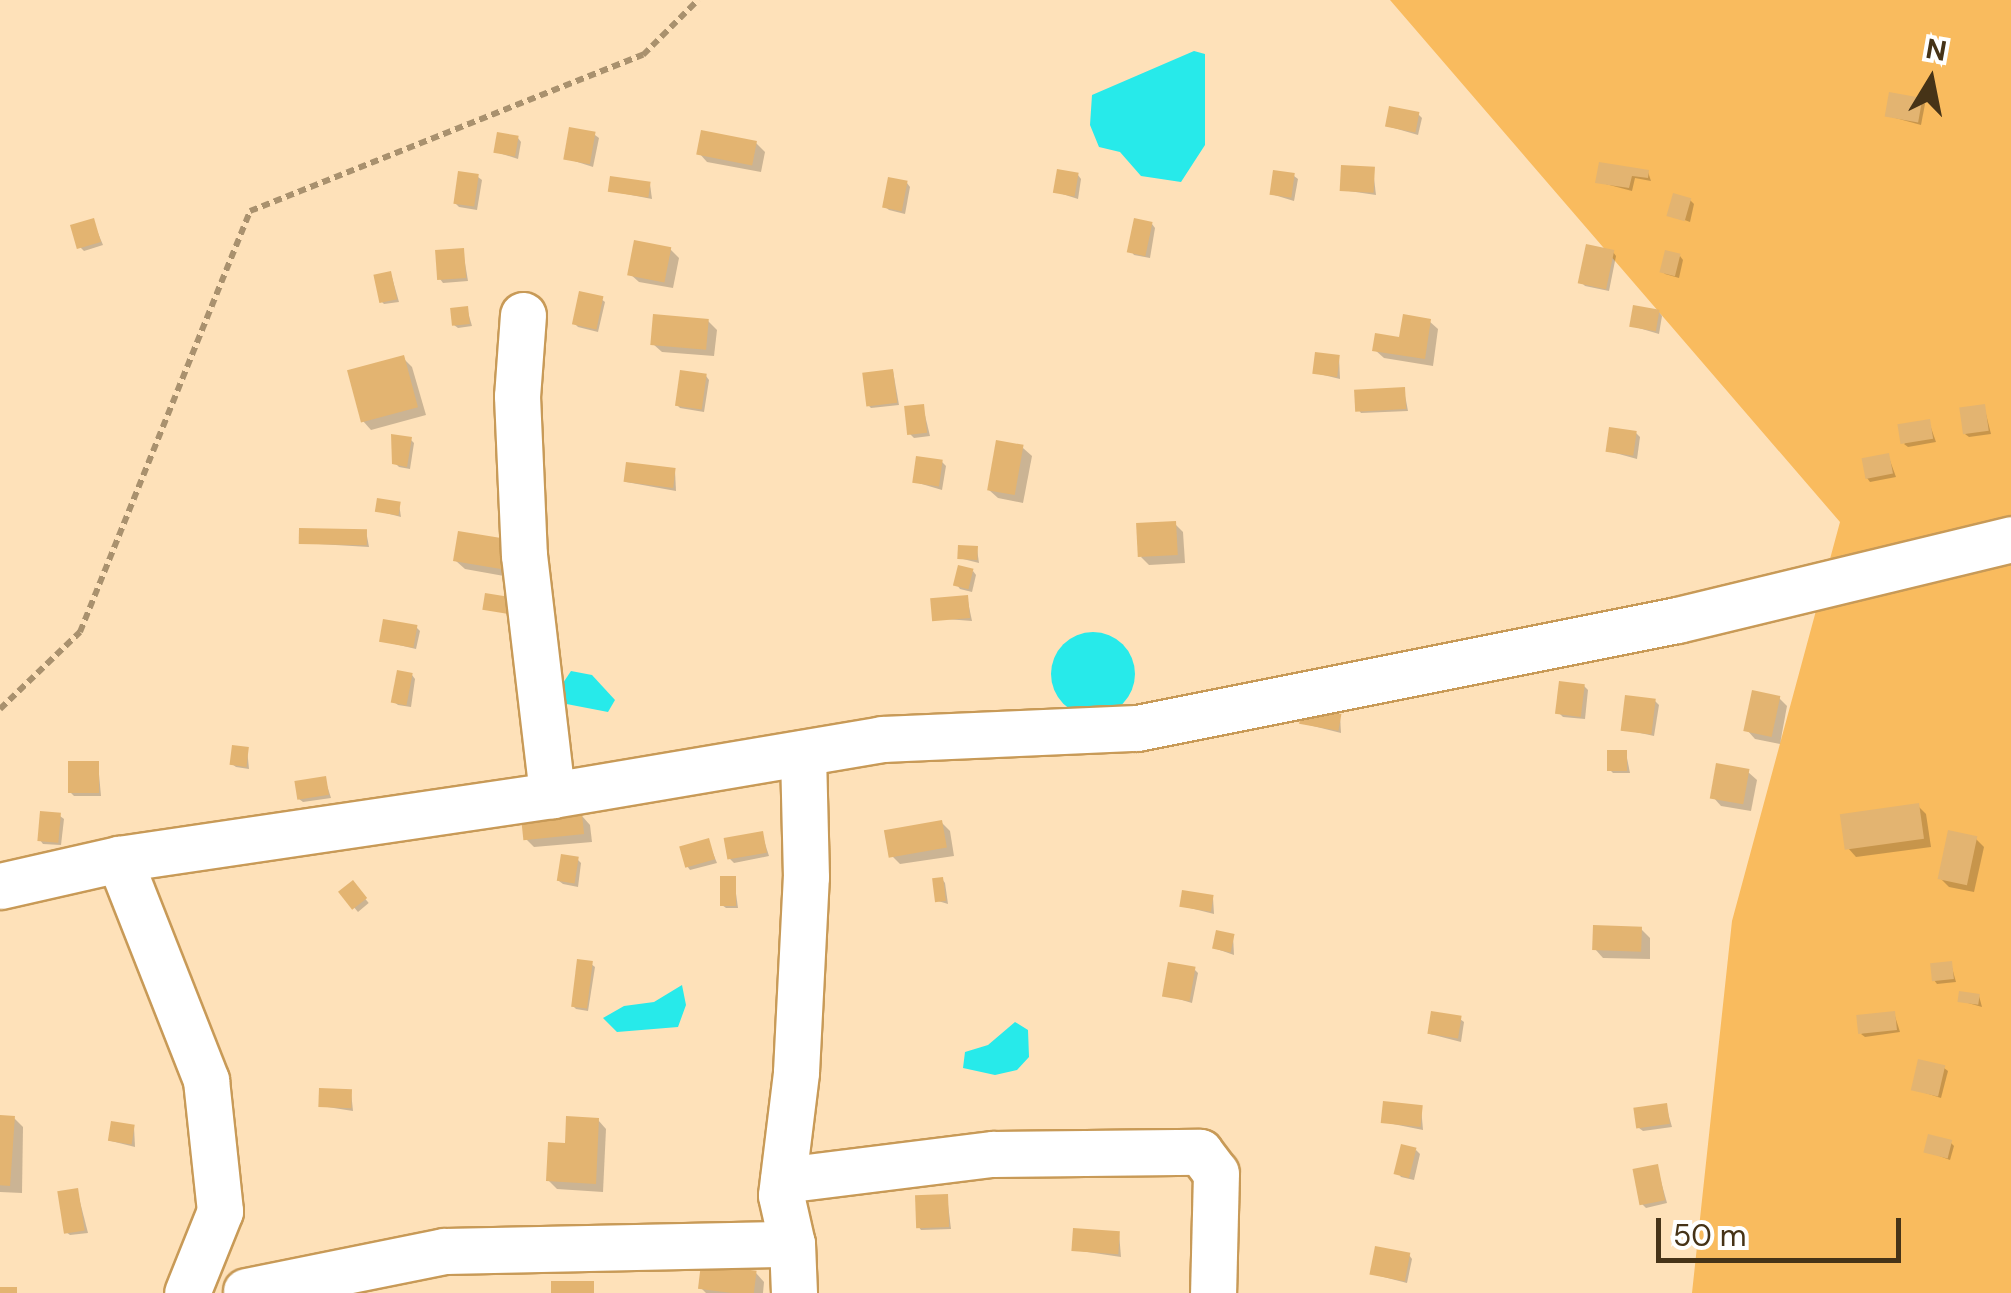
<!DOCTYPE html>
<html>
<head>
<meta charset="utf-8">
<style>
	body { margin:0 }
	#map { position:relative; width:2011px; height:1293px; overflow:hidden; background:#fee1b9; font-family:"DM Sans",sans-serif }
	div>[style] { position:absolute }
	.green>* { inset:0; background:#f9bb5e }
	.water>* { inset:0; background:#27eaea }
	.round { border-radius:50% }
	.shadow>* { inset:0; background:#0003; transform-origin:0 0 }
	.building>* { inset:0; background:#e3b471; transform-origin:0 0 }
	.path>* { height:6px; margin-top:-3px; transform-origin:0; background:repeating-linear-gradient(90deg,#a9916e 0 8px,transparent 0 13px) }
	.roads { filter:drop-shadow(2px 0 #c89a57) drop-shadow(-2px 0 #c89a57) drop-shadow(0 2px #c89a57) drop-shadow(0 -2px #c89a57) }
	.minor>* { height:45px; margin:-22.5px; padding:0 22.5px; transform-origin:22.5px; border-radius:22.5px; background:#fff }
	span { translate:-50% -50%; white-space:nowrap; text-align:center; line-height:1.15; -webkit-text-stroke:8px #fff; paint-order:stroke }
	.north { position:absolute; left:1881px; top:30px; width:100px; height:100px; -webkit-text-stroke:8px #fff; paint-order:stroke; rotate:10deg; font-size:28px; font-weight:700; line-height:40px; text-align:center; color:#463317 }
	.north::after { content:''; display:block; margin:auto; width:35px; height:45px; background:#463317; clip-path:polygon(50% 0,100% 100%,50% 72%,0 100%) }
	.scale { position:absolute; left:1656px; top:1218px; width:245px; height:45px; box-sizing:border-box; border:5px solid #463317; border-top:0; padding-left:12px; font-size:30px; line-height:35px; white-space:nowrap; color:#463317; -webkit-text-stroke:8px #fff; paint-order:stroke }
</style>
</head>
<body>
<div id="map">
	<div class="green">
		<i style="clip-path:polygon(1390px 0,2011px 0,2011px 1293px,1692px 1293px,1732px 921px,1840px 522px)"></i>
	</div>
	<div class="water">
		<i style="clip-path:polygon(1194px 51px,1205px 54px,1205px 145px,1181px 182px,1141px 176px,1120px 152px,1099px 147px,1090px 125px,1092px 95px)"></i>
		<i class="round" style="left:1051px;top:632px;width:84px;height:84px"></i>
		<i style="clip-path:polygon(571px 671px,592px 675px,615px 700px,608px 712px,551px 701px)"></i>
		<i style="clip-path:polygon(682px 985px,686px 1005px,678px 1027px,617px 1032px,603px 1018px,624px 1006px,654px 1002px)"></i>
		<i style="clip-path:polygon(1015px 1022px,1028px 1030px,1029px 1057px,1017px 1070px,995px 1075px,963px 1068px,965px 1052px,988px 1045px)"></i>
	</div>
	<div class="shadow">
		<i style="clip-path:polygon(1921px 100px,1925px 104px,1921px 125px,1888px 116px)"></i>
		<i style="clip-path:polygon(1418px 114px,1422px 118px,1418px 135px,1387px 126px)"></i>
		<i style="clip-path:polygon(595px 135px,599px 138px,593px 167px,565px 158px)"></i>
		<i style="clip-path:polygon(518px 138px,521px 142px,518px 159px,496px 152px)"></i>
		<i style="clip-path:polygon(756px 143px,765px 152px,761px 172px,707px 162px,699px 153px)"></i>
		<i style="clip-path:polygon(1373px 170px,1376px 195px,1342px 190px)"></i>
		<i style="clip-path:polygon(1648px 172px,1651px 181px,1635px 178px,1632px 191px,1598px 182px)"></i>
		<i style="clip-path:polygon(1078px 175px,1081px 179px,1078px 199px,1056px 192px)"></i>
		<i style="clip-path:polygon(1294px 176px,1298px 179px,1294px 201px,1271px 194px)"></i>
		<i style="clip-path:polygon(478px 177px,482px 180px,477px 210px,459px 207px,455px 203px)"></i>
		<i style="clip-path:polygon(907px 183px,910px 187px,905px 214px,889px 210px,885px 207px)"></i>
		<i style="clip-path:polygon(650px 184px,652px 199px,610px 191px)"></i>
		<i style="clip-path:polygon(1690px 200px,1694px 204px,1690px 222px,1671px 215px)"></i>
		<i style="clip-path:polygon(93px 221px,103px 245px,84px 251px,80px 247px)"></i>
		<i style="clip-path:polygon(1152px 224px,1155px 228px,1150px 258px,1134px 255px,1131px 251px)"></i>
		<i style="clip-path:polygon(670px 249px,679px 258px,673px 288px,639px 282px,630px 274px)"></i>
		<i style="clip-path:polygon(463px 251px,468px 281px,443px 283px,440px 279px)"></i>
		<i style="clip-path:polygon(1613px 252px,1616px 256px,1609px 291px,1585px 286px,1581px 282px)"></i>
		<i style="clip-path:polygon(1680px 256px,1683px 260px,1679px 278px,1665px 274px,1662px 271px)"></i>
		<i style="clip-path:polygon(391px 274px,399px 302px,384px 304px,381px 301px)"></i>
		<i style="clip-path:polygon(601px 299px,605px 302px,598px 332px,578px 327px,574px 323px)"></i>
		<i style="clip-path:polygon(467px 309px,472px 326px,458px 328px,454px 325px)"></i>
		<i style="clip-path:polygon(1659px 312px,1662px 316px,1659px 334px,1632px 326px)"></i>
		<i style="clip-path:polygon(708px 321px,717px 330px,714px 356px,662px 352px,653px 344px)"></i>
		<i style="clip-path:polygon(1429px 321px,1438px 329px,1433px 366px,1384px 358px,1375px 350px)"></i>
		<i style="clip-path:polygon(1339px 357px,1340px 379px,1315px 373px)"></i>
		<i style="clip-path:polygon(403px 358px,412px 367px,426px 415px,371px 430px,363px 421px)"></i>
		<i style="clip-path:polygon(893px 371px,899px 405px,871px 408px,867px 404px)"></i>
		<i style="clip-path:polygon(706px 376px,709px 380px,704px 412px,680px 408px,677px 405px)"></i>
		<i style="clip-path:polygon(1404px 390px,1408px 411px,1361px 413px,1358px 409px)"></i>
		<i style="clip-path:polygon(1984px 406px,1991px 434px,1969px 437px,1965px 434px)"></i>
		<i style="clip-path:polygon(923px 407px,930px 436px,914px 438px,910px 434px)"></i>
		<i style="clip-path:polygon(1929px 422px,1936px 442px,1908px 447px,1904px 444px)"></i>
		<i style="clip-path:polygon(1636px 433px,1640px 437px,1637px 459px,1608px 451px)"></i>
		<i style="clip-path:polygon(411px 440px,414px 443px,410px 469px,399px 467px,395px 463px)"></i>
		<i style="clip-path:polygon(1023px 448px,1032px 456px,1023px 503px,998px 498px,989px 490px)"></i>
		<i style="clip-path:polygon(1888px 455px,1896px 477px,1870px 482px,1867px 478px)"></i>
		<i style="clip-path:polygon(942px 462px,946px 466px,942px 490px,915px 482px)"></i>
		<i style="clip-path:polygon(675px 471px,676px 491px,626px 482px)"></i>
		<i style="clip-path:polygon(399px 504px,401px 517px,378px 511px)"></i>
		<i style="clip-path:polygon(1175px 524px,1183px 532px,1185px 563px,1149px 565px,1141px 557px)"></i>
		<i style="clip-path:polygon(366px 531px,369px 547px,302px 543px)"></i>
		<i style="clip-path:polygon(503px 541px,504px 576px,465px 569px,456px 561px)"></i>
		<i style="clip-path:polygon(977px 549px,979px 563px,959px 558px)"></i>
		<i style="clip-path:polygon(973px 571px,976px 575px,972px 592px,960px 589px,957px 585px)"></i>
		<i style="clip-path:polygon(967px 597px,972px 621px,933px 618px)"></i>
		<i style="clip-path:polygon(416px 627px,420px 631px,416px 649px,382px 641px)"></i>
		<i style="clip-path:polygon(412px 675px,415px 679px,411px 707px,398px 705px,394px 702px)"></i>
		<i style="clip-path:polygon(1584px 686px,1588px 690px,1585px 719px,1563px 717px,1559px 713px)"></i>
		<i style="clip-path:polygon(1779px 698px,1787px 706px,1780px 744px,1755px 739px,1747px 730px)"></i>
		<i style="clip-path:polygon(1655px 701px,1659px 705px,1654px 736px,1622px 729px)"></i>
		<i style="clip-path:polygon(1340px 716px,1341px 733px,1301px 723px)"></i>
		<i style="clip-path:polygon(247px 749px,249px 769px,236px 767px,232px 764px)"></i>
		<i style="clip-path:polygon(1626px 753px,1630px 773px,1613px 773px,1609px 769px)"></i>
		<i style="clip-path:polygon(98px 763px,101px 796px,74px 796px,70px 792px)"></i>
		<i style="clip-path:polygon(1748px 772px,1757px 780px,1751px 811px,1721px 806px,1713px 797px)"></i>
		<i style="clip-path:polygon(325px 779px,331px 798px,303px 802px,299px 799px)"></i>
		<i style="clip-path:polygon(1918px 806px,1926px 814px,1931px 847px,1856px 857px,1848px 848px)"></i>
		<i style="clip-path:polygon(60px 816px,64px 819px,61px 845px,43px 844px,40px 840px)"></i>
		<i style="clip-path:polygon(582px 816px,590px 825px,592px 842px,534px 847px,525px 838px)"></i>
		<i style="clip-path:polygon(942px 823px,950px 831px,954px 856px,900px 864px,891px 855px)"></i>
		<i style="clip-path:polygon(762px 834px,769px 856px,734px 863px,730px 859px)"></i>
		<i style="clip-path:polygon(1975px 838px,1984px 847px,1974px 892px,1949px 887px,1940px 878px)"></i>
		<i style="clip-path:polygon(708px 841px,717px 863px,690px 870px,687px 866px)"></i>
		<i style="clip-path:polygon(577px 859px,581px 863px,578px 887px,563px 884px,559px 881px)"></i>
		<i style="clip-path:polygon(734px 879px,738px 908px,726px 908px,722px 905px)"></i>
		<i style="clip-path:polygon(942px 879px,945px 883px,948px 904px,938px 901px)"></i>
		<i style="left:352px;top:883px;width:26px;height:14px;rotate:50deg"></i>
		<i style="clip-path:polygon(1213px 898px,1214px 914px,1182px 906px)"></i>
		<i style="clip-path:polygon(1641px 929px,1650px 938px,1650px 959px,1603px 958px,1595px 949px)"></i>
		<i style="clip-path:polygon(1233px 936px,1234px 955px,1214px 948px)"></i>
		<i style="clip-path:polygon(591px 964px,595px 967px,588px 1011px,576px 1009px,572px 1005px)"></i>
		<i style="clip-path:polygon(1951px 964px,1956px 982px,1937px 984px,1934px 980px)"></i>
		<i style="clip-path:polygon(1195px 970px,1198px 973px,1192px 1003px,1165px 995px)"></i>
		<i style="clip-path:polygon(1979px 996px,1982px 1007px,1961px 1001px)"></i>
		<i style="clip-path:polygon(1894px 1013px,1900px 1032px,1865px 1037px,1861px 1034px)"></i>
		<i style="clip-path:polygon(1460px 1019px,1464px 1022px,1461px 1042px,1430px 1034px)"></i>
		<i style="clip-path:polygon(1944px 1068px,1948px 1071px,1941px 1098px,1913px 1089px)"></i>
		<i style="clip-path:polygon(351px 1092px,353px 1111px,321px 1106px)"></i>
		<i style="clip-path:polygon(1666px 1106px,1672px 1127px,1643px 1131px,1639px 1128px)"></i>
		<i style="clip-path:polygon(1421px 1107px,1423px 1130px,1383px 1122px)"></i>
		<i style="clip-path:polygon(0 1118px,14px 1118px,23px 1127px,22px 1193px,0 1192px)"></i>
		<i style="clip-path:polygon(598px 1120px,606px 1129px,603px 1192px,557px 1189px,548px 1180px,568px 1146px)"></i>
		<i style="clip-path:polygon(134px 1127px,135px 1147px,111px 1141px)"></i>
		<i style="clip-path:polygon(1950px 1142px,1954px 1146px,1950px 1160px,1926px 1151px)"></i>
		<i style="clip-path:polygon(1416px 1150px,1420px 1154px,1414px 1180px,1401px 1177px,1398px 1173px)"></i>
		<i style="clip-path:polygon(1657px 1167px,1667px 1203px,1646px 1208px,1642px 1204px)"></i>
		<i style="clip-path:polygon(77px 1190px,88px 1233px,70px 1235px,66px 1232px)"></i>
		<i style="clip-path:polygon(947px 1196px,951px 1229px,921px 1230px,918px 1226px)"></i>
		<i style="clip-path:polygon(1119px 1233px,1121px 1257px,1074px 1250px)"></i>
		<i style="clip-path:polygon(1409px 1255px,1412px 1259px,1407px 1283px,1372px 1274px)"></i>
		<i style="clip-path:polygon(756px 1273px,764px 1282px,763px 1293px,706px 1293px,701px 1288px)"></i>
	</div>
	<div class="building">
		<i style="left:1889px;top:92px;width:34px;height:25px;rotate:10deg"></i>
		<i style="left:1389px;top:106px;width:31px;height:21px;rotate:11deg"></i>
		<i style="left:569px;top:127px;width:27px;height:33px;rotate:10deg"></i>
		<i style="left:701px;top:130px;width:57px;height:25px;rotate:11deg"></i>
		<i style="left:497px;top:132px;width:22px;height:21px;rotate:10deg"></i>
		<i style="clip-path:polygon(1599px 162px,1649px 170px,1648px 178px,1632px 176px,1629px 188px,1595px 183px)"></i>
		<i style="left:1341px;top:165px;width:34px;height:26px;rotate:3deg"></i>
		<i style="left:1057px;top:169px;width:22px;height:24px;rotate:10deg"></i>
		<i style="left:1273px;top:170px;width:22px;height:25px;rotate:8deg"></i>
		<i style="left:458px;top:171px;width:21px;height:33px;rotate:8deg"></i>
		<i style="left:610px;top:176px;width:41px;height:16px;rotate:8deg"></i>
		<i style="left:888px;top:177px;width:20px;height:31px;rotate:11deg"></i>
		<i style="left:1673px;top:193px;width:19px;height:24px;rotate:16deg"></i>
		<i style="left:94px;top:218px;width:25px;height:25px;rotate:74deg"></i>
		<i style="left:1134px;top:218px;width:19px;height:35px;rotate:12deg"></i>
		<i style="left:634px;top:240px;width:38px;height:36px;rotate:11deg"></i>
		<i style="left:1586px;top:244px;width:29px;height:40px;rotate:12deg"></i>
		<i style="left:464px;top:248px;width:30px;height:29px;rotate:86deg"></i>
		<i style="left:1665px;top:250px;width:16px;height:23px;rotate:14deg"></i>
		<i style="left:391px;top:271px;width:29px;height:18px;rotate:78deg"></i>
		<i style="left:579px;top:291px;width:25px;height:34px;rotate:12deg"></i>
		<i style="left:1633px;top:305px;width:27px;height:22px;rotate:10deg"></i>
		<i style="left:468px;top:306px;width:18px;height:18px;rotate:84deg"></i>
		<i style="left:653px;top:314px;width:56px;height:31px;rotate:5deg"></i>
		<i style="clip-path:polygon(1403px 314px,1431px 319px,1425px 359px,1372px 351px,1375px 333px,1399px 337px)"></i>
		<i style="left:1315px;top:352px;width:25px;height:22px;rotate:7deg"></i>
		<i style="left:404px;top:355px;width:54px;height:59px;rotate:75deg"></i>
		<i style="left:893px;top:369px;width:34px;height:31px;rotate:83deg"></i>
		<i style="left:680px;top:370px;width:27px;height:36px;rotate:8deg"></i>
		<i style="left:1405px;top:387px;width:22px;height:51px;rotate:87deg"></i>
		<i style="left:924px;top:404px;width:29px;height:20px;rotate:84deg"></i>
		<i style="left:1985px;top:404px;width:27px;height:26px;rotate:82deg"></i>
		<i style="left:1930px;top:419px;width:20px;height:33px;rotate:81deg"></i>
		<i style="left:1609px;top:427px;width:28px;height:25px;rotate:8deg"></i>
		<i style="clip-path:polygon(391px 434px,412px 437px,407px 467px,392px 464px)"></i>
		<i style="left:996px;top:440px;width:28px;height:51px;rotate:10deg"></i>
		<i style="left:1889px;top:453px;width:21px;height:28px;rotate:79deg"></i>
		<i style="left:916px;top:456px;width:27px;height:27px;rotate:8deg"></i>
		<i style="left:626px;top:462px;width:50px;height:20px;rotate:7deg"></i>
		<i style="left:377px;top:498px;width:24px;height:14px;rotate:9deg"></i>
		<i style="left:1176px;top:521px;width:34px;height:40px;rotate:87deg"></i>
		<i style="left:299px;top:528px;width:68px;height:16px;rotate:1deg"></i>
		<i style="clip-path:polygon(458px 531px,501px 538px,507px 570px,453px 561px)"></i>
		<i style="left:958px;top:545px;width:20px;height:14px;rotate:3deg"></i>
		<i style="left:958px;top:565px;width:16px;height:21px;rotate:14deg"></i>
		<i style="left:485px;top:593px;width:25px;height:17px;rotate:9deg"></i>
		<i style="left:968px;top:595px;width:23px;height:38px;rotate:85deg"></i>
		<i style="left:383px;top:619px;width:35px;height:23px;rotate:10deg"></i>
		<i style="left:397px;top:670px;width:16px;height:33px;rotate:11deg"></i>
		<i style="left:1559px;top:681px;width:26px;height:33px;rotate:7deg"></i>
		<i style="left:1752px;top:690px;width:29px;height:42px;rotate:12deg"></i>
		<i style="left:1625px;top:695px;width:31px;height:36px;rotate:7deg"></i>
		<i style="left:1302px;top:707px;width:40px;height:17px;rotate:10deg"></i>
		<i style="left:232px;top:745px;width:17px;height:20px;rotate:7deg"></i>
		<i style="left:1627px;top:750px;width:21px;height:20px;rotate:90deg"></i>
		<i style="left:68px;top:761px;width:31px;height:32px"></i>
		<i style="left:1716px;top:763px;width:34px;height:36px;rotate:10deg"></i>
		<i style="left:326px;top:776px;width:19px;height:32px;rotate:81deg"></i>
		<i style="left:1919px;top:803px;width:36px;height:80px;rotate:82deg"></i>
		<i style="left:40px;top:811px;width:21px;height:30px;rotate:5deg"></i>
		<i style="left:582px;top:814px;width:20px;height:61px;rotate:84deg"></i>
		<i style="left:942px;top:820px;width:28px;height:59px;rotate:80deg"></i>
		<i style="left:1948px;top:830px;width:30px;height:50px;rotate:12deg"></i>
		<i style="left:763px;top:831px;width:22px;height:40px;rotate:80deg"></i>
		<i style="left:709px;top:838px;width:22px;height:31px;rotate:74deg"></i>
		<i style="left:561px;top:854px;width:18px;height:27px;rotate:9deg"></i>
		<i style="left:720px;top:876px;width:16px;height:30px"></i>
		<i style="left:943px;top:877px;width:24px;height:11px;rotate:83deg"></i>
		<i style="left:353px;top:880px;width:23px;height:19px;rotate:52deg"></i>
		<i style="left:1182px;top:890px;width:32px;height:17px;rotate:9deg"></i>
		<i style="left:1593px;top:925px;width:49px;height:25px;rotate:2deg"></i>
		<i style="left:1216px;top:930px;width:19px;height:19px;rotate:12deg"></i>
		<i style="left:577px;top:959px;width:16px;height:48px;rotate:7deg"></i>
		<i style="left:1952px;top:961px;width:18px;height:22px;rotate:84deg"></i>
		<i style="left:1168px;top:962px;width:28px;height:35px;rotate:10deg"></i>
		<i style="left:1959px;top:991px;width:21px;height:11px;rotate:8deg"></i>
		<i style="left:1431px;top:1011px;width:31px;height:23px;rotate:9deg"></i>
		<i style="left:1895px;top:1011px;width:19px;height:39px;rotate:84deg"></i>
		<i style="left:1918px;top:1059px;width:28px;height:32px;rotate:13deg"></i>
		<i style="left:319px;top:1088px;width:33px;height:19px;rotate:2deg"></i>
		<i style="left:1383px;top:1101px;width:40px;height:22px;rotate:6deg"></i>
		<i style="left:1667px;top:1103px;width:21px;height:34px;rotate:82deg"></i>
		<i style="left:0;top:1115px;width:15px;height:70px;rotate:4deg"></i>
		<i style="clip-path:polygon(566px 1116px,599px 1118px,596px 1184px,546px 1181px,548px 1142px,565px 1143px)"></i>
		<i style="left:111px;top:1121px;width:24px;height:20px;rotate:9deg"></i>
		<i style="left:1928px;top:1134px;width:25px;height:19px;rotate:14deg"></i>
		<i style="left:1401px;top:1144px;width:16px;height:31px;rotate:14deg"></i>
		<i style="left:1658px;top:1164px;width:37px;height:26px;rotate:79deg"></i>
		<i style="left:78px;top:1188px;width:43px;height:21px;rotate:81deg"></i>
		<i style="left:948px;top:1194px;width:33px;height:33px;rotate:88deg"></i>
		<i style="left:1073px;top:1228px;width:47px;height:23px;rotate:4deg"></i>
		<i style="left:1375px;top:1246px;width:36px;height:29px;rotate:11deg"></i>
		<i style="left:701px;top:1264px;width:56px;height:25px;rotate:7deg"></i>
		<i style="left:594px;top:1281px;width:12px;height:43px;rotate:90deg"></i>
		<i style="left:0;top:1287px;width:17px;height:6px"></i>
	</div>
	<div class="path">
		<i style="left:0;top:709px;width:111px;rotate:-43.9deg"></i>
		<i style="left:80px;top:632px;width:454px;rotate:-68deg"></i>
		<i style="left:250px;top:211px;width:423px;rotate:-21.7deg"></i>
		<i style="left:643px;top:55px;width:78px;rotate:-45deg"></i>
	</div>
	<div class="roads">
		<div class="minor">
			<i style="left:523px;top:315px;width:81px;rotate:94.2deg"></i>
			<i style="left:517px;top:396px;width:159px;rotate:87.5deg"></i>
			<i style="left:524px;top:555px;width:242px;rotate:83.3deg"></i>
			<i style="left:119px;top:859px;width:238px;rotate:68.5deg"></i>
			<i style="left:206px;top:1080px;width:132px;rotate:83.9deg"></i>
			<i style="left:220px;top:1211px;width:88px;rotate:111.9deg"></i>
			<i style="left:0;top:886px;width:122px;rotate:-12.8deg"></i>
			<i style="left:119px;top:859px;width:438px;rotate:-8.4deg"></i>
			<i style="left:552px;top:795px;width:335px;rotate:-9.6deg"></i>
			<i style="left:882px;top:739px;width:255px;rotate:-2.5deg"></i>
			<i style="left:1137px;top:728px;width:551px;rotate:-11.31deg"></i>
			<i style="left:1677px;top:620px;width:344px;rotate:-13.6deg"></i>
			<i style="left:783px;top:1180px;width:212px;rotate:-7.1deg"></i>
			<i style="left:993px;top:1154px;width:207px;rotate:-0.6deg"></i>
			<i style="left:1200px;top:1152px;width:26px;rotate:53deg"></i>
			<i style="left:1216px;top:1173px;width:120px;rotate:91.4deg"></i>
			<i style="left:246px;top:1291px;width:202px;rotate:-11.4deg"></i>
			<i style="left:444px;top:1251px;width:348px;rotate:-1.2deg"></i>
			<i style="left:794px;top:1293px;width:49px;rotate:-92.3deg"></i>
			<i style="left:792px;top:1244px;width:50px;rotate:-102.7deg"></i>
			<i style="left:781px;top:1195px;width:124px;rotate:-83deg"></i>
			<i style="left:796px;top:1072px;width:195px;rotate:-87.1deg"></i>
			<i style="left:806px;top:877px;width:124px;rotate:-91.4deg"></i>
		</div>
	</div>
	<div class="north">N</div>
	<div class="scale">50 m</div>
</div>
</body>
</html>
